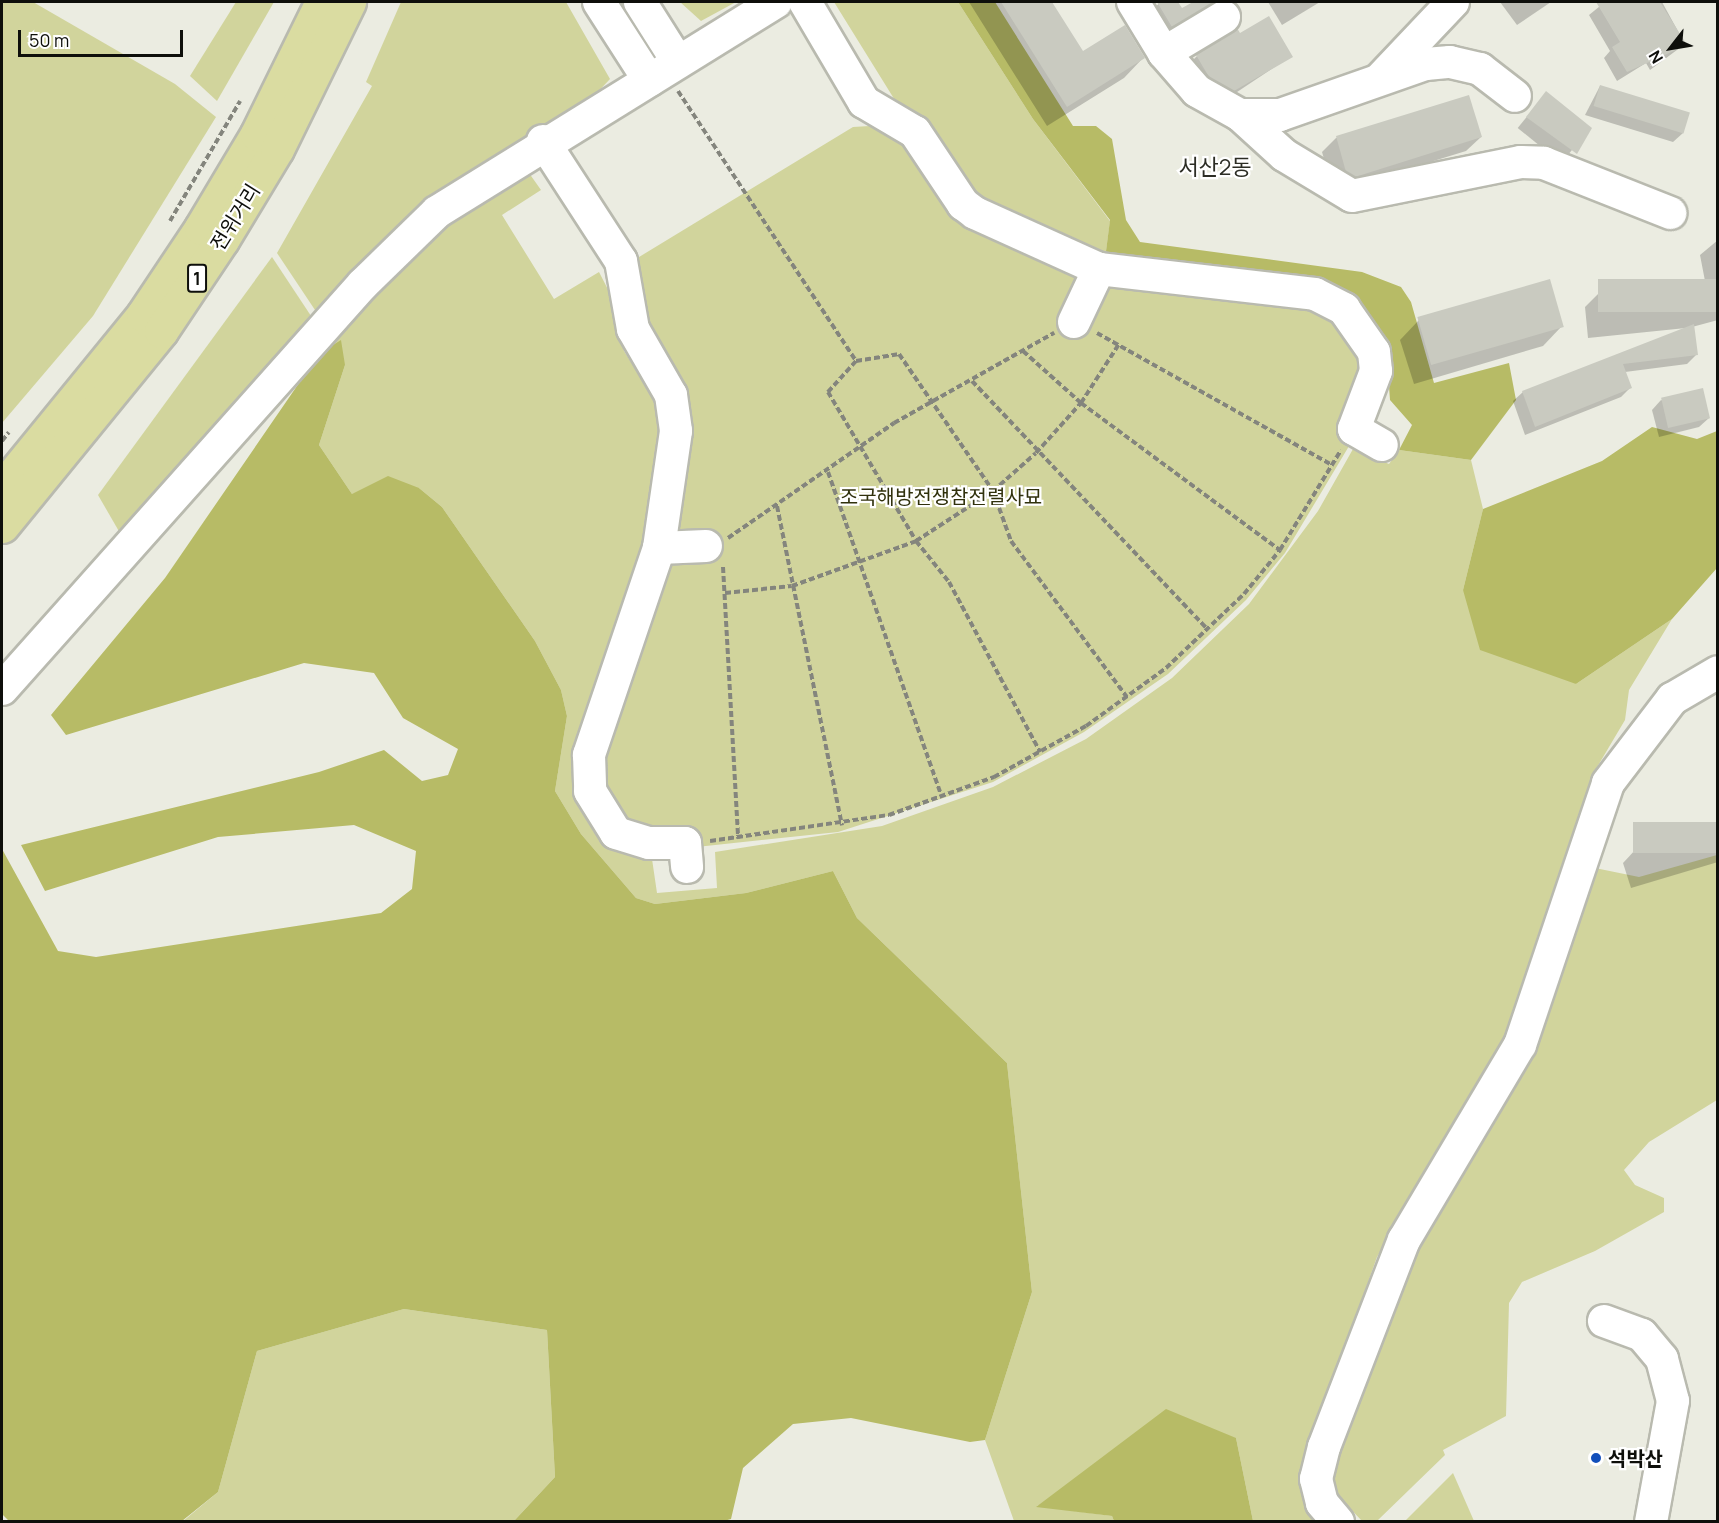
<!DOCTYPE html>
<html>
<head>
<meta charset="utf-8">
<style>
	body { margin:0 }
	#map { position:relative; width:1719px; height:1523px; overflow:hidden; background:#ebece1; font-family:Manrope,"Noto Sans KR",sans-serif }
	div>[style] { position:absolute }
	.green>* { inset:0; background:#d1d49c }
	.forest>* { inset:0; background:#b7bb66 }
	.shadow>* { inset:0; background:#0003; transform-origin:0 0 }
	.building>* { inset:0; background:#c9cac0; transform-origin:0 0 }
	.path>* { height:4px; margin-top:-2px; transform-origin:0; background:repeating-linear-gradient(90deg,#84857d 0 6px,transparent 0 9px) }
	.roads { filter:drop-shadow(2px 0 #b9baaf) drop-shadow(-2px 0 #b9baaf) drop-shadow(0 2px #b9baaf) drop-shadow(0 -2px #b9baaf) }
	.minor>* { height:32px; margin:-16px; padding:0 16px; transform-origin:16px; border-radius:16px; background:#fff }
	.major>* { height:33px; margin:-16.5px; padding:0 16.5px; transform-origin:16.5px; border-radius:16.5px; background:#dadca1 }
	.dots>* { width:16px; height:16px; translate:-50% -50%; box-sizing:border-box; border:3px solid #fff; border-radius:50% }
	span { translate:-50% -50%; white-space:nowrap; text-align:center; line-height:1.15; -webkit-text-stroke:4.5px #fff; paint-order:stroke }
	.shield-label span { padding:2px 4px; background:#fff; border:2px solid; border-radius:4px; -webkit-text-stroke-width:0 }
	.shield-label { font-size:18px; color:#0e0f0b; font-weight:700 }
	.street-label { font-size:20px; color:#0e0f0b }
	.park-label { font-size:20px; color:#30310c }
	.poi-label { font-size:20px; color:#0e0f0b; font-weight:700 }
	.left { translate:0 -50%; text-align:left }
	.quarter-label { font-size:22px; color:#2c2d25 }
	.frame { position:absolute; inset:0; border:3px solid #0e0f0b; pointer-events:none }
	.north { position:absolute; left:1641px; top:18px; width:60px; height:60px; -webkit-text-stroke:4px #fff; paint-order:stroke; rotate:239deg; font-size:16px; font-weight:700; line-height:24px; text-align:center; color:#0e0f0b }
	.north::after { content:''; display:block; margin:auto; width:21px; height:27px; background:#0e0f0b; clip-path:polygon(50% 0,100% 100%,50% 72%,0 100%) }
	.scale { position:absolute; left:18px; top:30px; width:165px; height:27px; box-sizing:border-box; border:3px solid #0e0f0b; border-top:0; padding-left:8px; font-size:18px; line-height:21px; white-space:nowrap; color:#0e0f0b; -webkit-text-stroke:4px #fff; paint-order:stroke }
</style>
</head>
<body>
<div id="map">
	<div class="green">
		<i style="clip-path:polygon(2px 2px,33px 2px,175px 84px,216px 117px,93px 316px,2px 423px)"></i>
		<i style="clip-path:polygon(236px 2px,274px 2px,217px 101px,190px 76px)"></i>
		<i style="clip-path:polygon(401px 2px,566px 2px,610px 79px,593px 97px,508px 150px,321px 319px,277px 253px,372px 86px,366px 82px)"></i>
		<i style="clip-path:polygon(680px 2px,736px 2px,701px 21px)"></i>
		<i style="clip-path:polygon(834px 2px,958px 2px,1033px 119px,1110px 221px,1105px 259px,978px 203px,901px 110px)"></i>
		<i style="clip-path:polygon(886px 125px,957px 191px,1069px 251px,1332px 294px,1379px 396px,1285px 553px,1246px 600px,1168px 674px,1084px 732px,993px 782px,838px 832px,650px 852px,628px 847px,583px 748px,655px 546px,672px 433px,616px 271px,853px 127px)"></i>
		<i style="clip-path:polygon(529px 173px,541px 190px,502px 215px,554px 299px,599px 272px,617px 307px,624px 351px,664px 414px,653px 545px,576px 766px,652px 859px,657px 893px,717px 888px,715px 852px,882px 826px,993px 787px,1086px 739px,1172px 678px,1249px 604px,1318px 511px,1353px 449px,1389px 464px,1399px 450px,1471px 460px,1483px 509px,1463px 590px,1576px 684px,1672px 619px,1629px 690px,1625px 720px,1593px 774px,1503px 1040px,1377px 1257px,1305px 1460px,1320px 1521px,1253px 1521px,1236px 1438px,1037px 1506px,1112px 1516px,1114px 1521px,1014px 1521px,985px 1440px,1032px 1292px,1007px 1063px,857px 918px,833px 871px,746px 893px,655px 904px,636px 898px,581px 834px,555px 791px,567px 716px,561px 690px,535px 641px,442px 507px,419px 488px,352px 494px,319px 445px,345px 365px,319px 354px,329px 337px,436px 231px)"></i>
		<i style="clip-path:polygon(272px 257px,317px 325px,124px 540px,98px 495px)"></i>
		<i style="clip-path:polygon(1717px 855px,1717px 1100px,1649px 1142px,1624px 1170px,1635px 1185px,1664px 1198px,1664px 1212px,1595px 1251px,1522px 1282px,1509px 1303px,1506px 1416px,1443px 1450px,1445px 1455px,1377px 1521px,1362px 1521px,1325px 1482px,1426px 1227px,1595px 868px,1639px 877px)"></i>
		<i style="clip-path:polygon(404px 1309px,547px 1330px,555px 1477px,514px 1521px,182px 1522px,218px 1492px,257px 1351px)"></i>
		<i style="clip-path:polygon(1453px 1473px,1474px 1521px,1405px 1521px)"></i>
	</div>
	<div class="forest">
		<i style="clip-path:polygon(958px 2px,995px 2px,1073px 126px,1096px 126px,1112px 139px,1126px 220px,1140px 242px,1362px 272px,1401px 287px,1411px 302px,1434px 383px,1509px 363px,1516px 400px,1471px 460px,1399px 450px,1412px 425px,1390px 400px,1387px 359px,1357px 304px,1105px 259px,1110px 220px,1033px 119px)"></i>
		<i style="clip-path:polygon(341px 340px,345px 365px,319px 445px,352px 494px,388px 476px,419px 488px,442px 507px,535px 641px,561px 690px,567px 716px,555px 791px,581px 834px,636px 898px,655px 904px,746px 893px,833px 871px,857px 918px,1007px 1063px,1032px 1292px,985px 1440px,970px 1442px,851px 1418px,793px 1424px,743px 1468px,731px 1519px,724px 1521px,514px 1521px,555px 1477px,547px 1330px,404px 1309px,257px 1351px,218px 1492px,182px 1521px,9px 1521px,2px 1514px,2px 849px,58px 951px,96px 957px,381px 913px,412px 889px,416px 851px,354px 825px,218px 837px,45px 891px,21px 845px,319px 772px,384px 750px,422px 781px,448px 775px,458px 749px,403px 718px,374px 673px,304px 663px,66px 735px,51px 715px,165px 578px,319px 354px)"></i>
		<i style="clip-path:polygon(1652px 427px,1697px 439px,1717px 431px,1717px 568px,1672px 619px,1576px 684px,1480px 650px,1463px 590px,1483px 509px,1602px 461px)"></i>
		<i style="clip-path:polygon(1166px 1409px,1236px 1438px,1253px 1521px,1114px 1521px,1112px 1516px,1036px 1507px)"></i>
	</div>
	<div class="shadow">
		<i style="clip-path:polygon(969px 2px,1050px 2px,1082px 53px,1143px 58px,1124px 78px,1047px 126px)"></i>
		<i style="clip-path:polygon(1161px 2px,1176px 2px,1181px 10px,1196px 2px,1217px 2px,1162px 36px,1149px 12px)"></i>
		<i style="clip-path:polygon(1268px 2px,1320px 2px,1282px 25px)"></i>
		<i style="clip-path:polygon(1500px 2px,1551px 2px,1517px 25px)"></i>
		<i style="clip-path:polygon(1605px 2px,1662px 2px,1685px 44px,1650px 70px,1646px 63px,1617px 81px,1604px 58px,1610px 51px,1589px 15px)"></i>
		<i style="clip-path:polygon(1240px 35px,1291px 56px,1219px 104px,1183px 70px,1197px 56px)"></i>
		<i style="clip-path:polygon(1600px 86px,1683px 133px,1673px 142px,1585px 115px)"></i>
		<i style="left:1546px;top:93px;width:56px;height:45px;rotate:39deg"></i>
		<i style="clip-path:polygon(1468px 97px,1481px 137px,1466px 151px,1339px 190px,1332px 186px,1322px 152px,1336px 138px)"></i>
		<i style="clip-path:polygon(1718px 240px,1718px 320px,1692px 327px,1696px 355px,1687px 364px,1625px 372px,1630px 388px,1621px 397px,1525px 435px,1513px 401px,1523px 392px,1686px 328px,1588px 338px,1585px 307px,1600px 292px,1705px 281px,1700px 255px)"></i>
		<i style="clip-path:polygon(1419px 320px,1562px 326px,1543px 346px,1414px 384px,1400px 340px)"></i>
		<i style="clip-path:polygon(1661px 400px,1709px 418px,1699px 427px,1659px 437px,1652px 410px)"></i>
		<i style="clip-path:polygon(1718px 824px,1718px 862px,1631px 888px,1623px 863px,1637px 848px)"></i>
	</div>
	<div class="building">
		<i style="clip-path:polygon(1001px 2px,1052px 2px,1083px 51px,1125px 25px,1145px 58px,1067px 107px)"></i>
		<i style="clip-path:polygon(1157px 2px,1178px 2px,1182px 8px,1193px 2px,1215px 2px,1172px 27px)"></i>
		<i style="clip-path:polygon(1596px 2px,1660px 2px,1687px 45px,1627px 72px,1612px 47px,1620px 42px)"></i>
		<i style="clip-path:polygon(1269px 16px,1293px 57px,1234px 91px,1209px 77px,1196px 55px,1237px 28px,1240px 33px)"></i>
		<i style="left:1600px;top:85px;width:94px;height:22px;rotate:17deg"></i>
		<i style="clip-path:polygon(1546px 91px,1592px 128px,1577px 154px,1526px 117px)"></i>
		<i style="clip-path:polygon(1469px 95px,1482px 137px,1355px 177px,1346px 172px,1336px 136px)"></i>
		<i style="left:1550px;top:279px;width:50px;height:138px;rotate:74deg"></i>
		<i style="left:1718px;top:279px;width:33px;height:120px;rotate:90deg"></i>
		<i style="clip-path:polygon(1694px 324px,1698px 355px,1623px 364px,1632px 388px,1535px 427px,1522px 391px)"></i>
		<i style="left:1703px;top:388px;width:31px;height:43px;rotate:77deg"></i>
		<i style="left:1718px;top:822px;width:31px;height:85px;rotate:90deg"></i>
	</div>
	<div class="path">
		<i style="left:678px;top:91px;width:323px;rotate:56.6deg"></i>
		<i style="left:856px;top:361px;width:42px;rotate:132.1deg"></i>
		<i style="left:828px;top:392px;width:173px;rotate:59.4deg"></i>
		<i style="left:916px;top:541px;width:53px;rotate:51.2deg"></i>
		<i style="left:949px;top:582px;width:193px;rotate:61.8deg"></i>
		<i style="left:170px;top:221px;width:139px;rotate:-59.7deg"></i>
		<i style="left:1097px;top:333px;width:270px;rotate:29.3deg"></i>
		<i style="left:1023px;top:351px;width:78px;rotate:41.9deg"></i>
		<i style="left:1081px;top:403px;width:247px;rotate:36.5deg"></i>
		<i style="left:856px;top:361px;width:44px;rotate:-9.2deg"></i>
		<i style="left:899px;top:354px;width:166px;rotate:55.5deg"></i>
		<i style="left:993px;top:491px;width:53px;rotate:70.2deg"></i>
		<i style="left:1011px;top:541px;width:194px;rotate:53.4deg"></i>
		<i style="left:972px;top:381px;width:343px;rotate:46.5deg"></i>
		<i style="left:2px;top:441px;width:11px;rotate:-52deg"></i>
		<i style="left:828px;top:472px;width:344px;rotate:70.7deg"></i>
		<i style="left:777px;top:506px;width:326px;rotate:78.5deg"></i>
		<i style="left:728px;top:538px;width:202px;rotate:-34.7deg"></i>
		<i style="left:894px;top:423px;width:184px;rotate:-29.4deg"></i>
		<i style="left:723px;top:567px;width:272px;rotate:86.8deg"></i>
		<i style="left:725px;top:593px;width:67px;rotate:-6deg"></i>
		<i style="left:792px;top:586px;width:132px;rotate:-19.9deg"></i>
		<i style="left:916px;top:541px;width:92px;rotate:-33deg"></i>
		<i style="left:993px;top:491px;width:57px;rotate:-41.5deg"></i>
		<i style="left:1036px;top:453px;width:67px;rotate:-48deg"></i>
		<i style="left:1081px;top:403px;width:70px;rotate:-57.2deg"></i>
		<i style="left:710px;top:841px;width:181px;rotate:-8.3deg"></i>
		<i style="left:889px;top:815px;width:112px;rotate:-19.9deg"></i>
		<i style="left:994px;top:777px;width:105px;rotate:-29deg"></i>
		<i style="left:1086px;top:726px;width:99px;rotate:-35.9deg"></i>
		<i style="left:1166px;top:668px;width:108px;rotate:-43.5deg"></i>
		<i style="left:1244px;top:594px;width:57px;rotate:-50.7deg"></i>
		<i style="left:1280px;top:550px;width:117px;rotate:-58.6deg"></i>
	</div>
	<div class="roads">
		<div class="minor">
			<i style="left:599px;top:2px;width:93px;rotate:57.3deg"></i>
			<i style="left:640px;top:2px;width:71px;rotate:57.7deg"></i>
			<i style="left:805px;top:2px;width:116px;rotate:59.5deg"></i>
			<i style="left:864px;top:102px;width:59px;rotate:30.5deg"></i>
			<i style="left:915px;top:132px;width:87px;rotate:56.3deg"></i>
			<i style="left:963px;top:204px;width:15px;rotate:37deg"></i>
			<i style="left:975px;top:213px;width:136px;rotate:24.3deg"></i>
			<i style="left:1099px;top:269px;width:217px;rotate:6.6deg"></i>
			<i style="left:1315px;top:294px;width:33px;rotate:27deg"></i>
			<i style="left:1344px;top:309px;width:52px;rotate:55.1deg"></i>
			<i style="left:1374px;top:352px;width:19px;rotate:84deg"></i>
			<i style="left:1376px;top:371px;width:62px;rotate:110.8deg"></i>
			<i style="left:1354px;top:429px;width:32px;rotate:30deg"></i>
			<i style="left:1133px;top:2px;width:60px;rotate:58.7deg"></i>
			<i style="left:1164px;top:53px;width:50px;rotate:49deg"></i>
			<i style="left:1197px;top:91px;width:49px;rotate:29.2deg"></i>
			<i style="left:1240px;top:115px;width:40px"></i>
			<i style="left:1280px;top:115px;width:155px;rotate:-19.3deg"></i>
			<i style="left:1426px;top:64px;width:24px;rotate:-5deg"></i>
			<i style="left:1450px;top:62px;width:31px;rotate:13deg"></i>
			<i style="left:1480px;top:69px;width:44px;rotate:37.6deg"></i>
			<i style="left:1164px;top:53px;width:70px;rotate:-31deg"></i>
			<i style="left:1380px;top:79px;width:106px;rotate:-46.5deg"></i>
			<i style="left:1240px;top:115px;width:59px;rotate:42.3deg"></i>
			<i style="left:1284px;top:155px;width:79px;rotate:31.1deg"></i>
			<i style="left:1352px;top:196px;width:172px;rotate:-11.4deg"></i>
			<i style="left:1521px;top:162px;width:23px;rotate:2deg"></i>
			<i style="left:1544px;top:163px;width:136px;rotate:21.6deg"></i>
			<i style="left:543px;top:141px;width:143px;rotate:57deg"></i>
			<i style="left:621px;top:261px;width:69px;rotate:80deg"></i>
			<i style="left:633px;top:329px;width:76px;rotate:60.1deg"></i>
			<i style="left:671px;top:395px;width:36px;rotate:82deg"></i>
			<i style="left:676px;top:431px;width:118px;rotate:98.3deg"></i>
			<i style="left:659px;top:548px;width:219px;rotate:108.7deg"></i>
			<i style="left:589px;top:755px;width:36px;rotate:88deg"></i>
			<i style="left:590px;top:791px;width:49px;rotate:58.2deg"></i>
			<i style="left:616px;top:833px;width:34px;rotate:17deg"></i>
			<i style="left:649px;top:843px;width:36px"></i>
			<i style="left:685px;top:843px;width:24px;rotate:85deg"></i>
			<i style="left:1074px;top:322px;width:59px;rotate:-64.7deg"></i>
			<i style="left:659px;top:548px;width:47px;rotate:-2.4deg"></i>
			<i style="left:2px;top:689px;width:543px;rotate:-48.29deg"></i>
			<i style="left:363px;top:284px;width:103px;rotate:-44.2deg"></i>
			<i style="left:437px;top:212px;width:399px;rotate:-31.8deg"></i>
			<i style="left:1604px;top:1321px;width:40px;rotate:20.2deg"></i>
			<i style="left:1642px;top:1335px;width:31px;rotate:50deg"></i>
			<i style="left:1662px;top:1359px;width:43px;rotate:75.3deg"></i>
			<i style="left:1673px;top:1401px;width:123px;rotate:100.3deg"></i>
			<i style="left:1338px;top:1522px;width:25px;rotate:-130deg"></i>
			<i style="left:1322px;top:1503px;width:25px;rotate:-104deg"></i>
			<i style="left:1316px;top:1479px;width:33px;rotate:-76deg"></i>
			<i style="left:1324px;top:1447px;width:222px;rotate:-68.9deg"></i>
			<i style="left:1404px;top:1240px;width:227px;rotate:-59.3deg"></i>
			<i style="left:1520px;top:1045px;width:276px;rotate:-71.4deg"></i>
			<i style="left:1608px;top:783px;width:106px;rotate:-52.7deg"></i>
			<i style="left:1672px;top:699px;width:53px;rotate:-30.4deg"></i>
		</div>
		<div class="major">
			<i style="left:2px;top:488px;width:223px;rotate:-50.8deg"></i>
			<i style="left:143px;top:315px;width:105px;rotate:-56.3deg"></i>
			<i style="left:201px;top:228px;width:109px;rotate:-59.2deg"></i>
			<i style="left:257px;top:134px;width:147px;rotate:-63.8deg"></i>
			<i style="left:2px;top:526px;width:252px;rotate:-50.8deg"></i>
			<i style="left:161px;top:331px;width:110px;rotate:-56.2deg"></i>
			<i style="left:222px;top:240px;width:106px;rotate:-58.9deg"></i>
			<i style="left:277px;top:149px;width:164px;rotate:-63.9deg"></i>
		</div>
	</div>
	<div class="dots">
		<i style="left:1596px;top:1458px;background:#124fbb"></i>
	</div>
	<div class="shield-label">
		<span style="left:197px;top:278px">1</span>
	</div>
	<div class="street-label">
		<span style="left:235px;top:217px;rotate:-58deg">전위거리</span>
	</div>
	<div class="park-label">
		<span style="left:941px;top:496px">조국해방전쟁참전렬사묘</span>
	</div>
	<div class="poi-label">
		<span class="left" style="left:1608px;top:1458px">석박산</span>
	</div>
	<div class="quarter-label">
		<span style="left:1215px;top:168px">서산2동</span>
	</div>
	<div class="frame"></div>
	<div class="north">N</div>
	<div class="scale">50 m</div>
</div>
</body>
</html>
